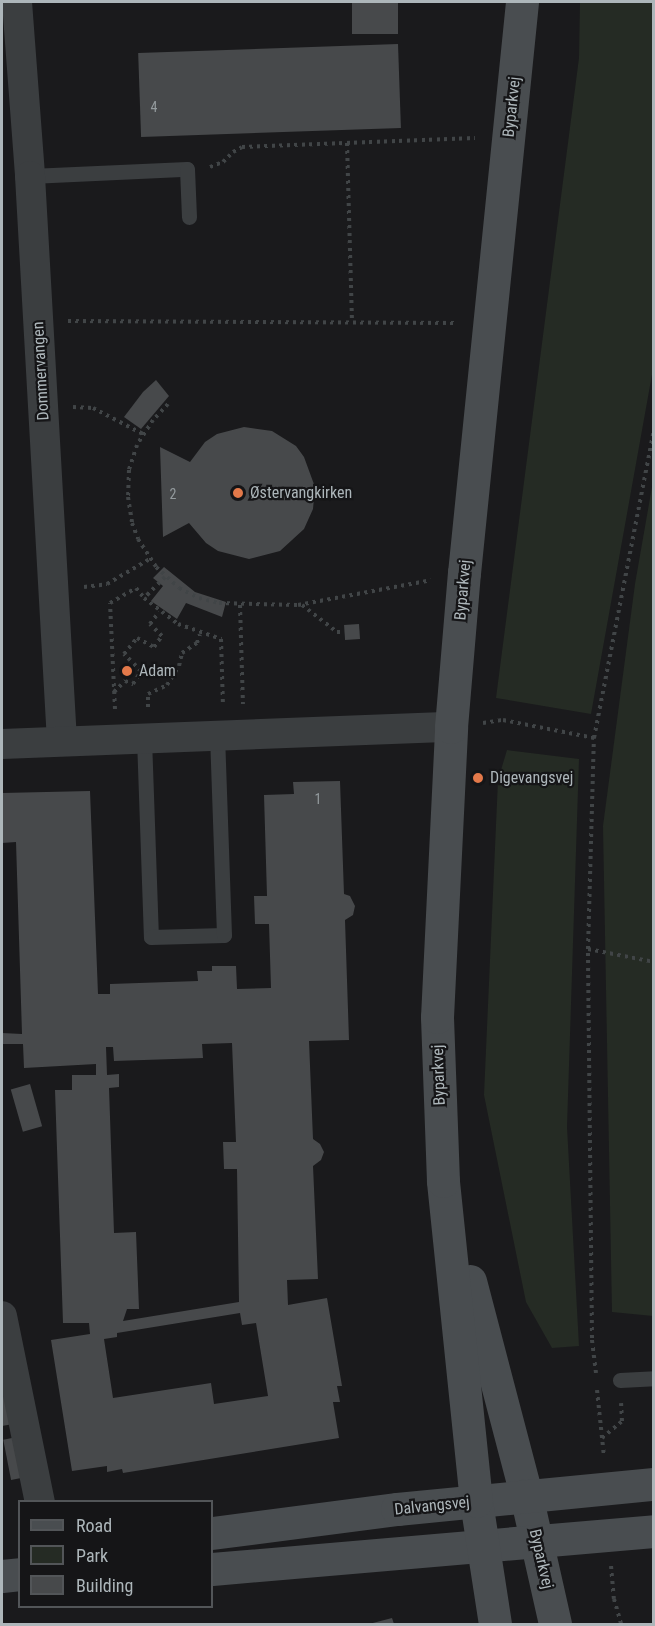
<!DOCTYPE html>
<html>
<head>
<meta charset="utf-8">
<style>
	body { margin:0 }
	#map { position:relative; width:655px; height:1626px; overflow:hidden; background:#1a1a1c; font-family:"Roboto Condensed",sans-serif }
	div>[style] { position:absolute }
	.green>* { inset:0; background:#252b24 }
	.building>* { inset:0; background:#47494b; transform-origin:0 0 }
	.path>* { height:4px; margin-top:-2px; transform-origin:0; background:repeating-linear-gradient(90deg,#414547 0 3px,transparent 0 7.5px) }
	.lane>* { height:15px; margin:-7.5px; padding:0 7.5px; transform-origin:7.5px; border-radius:7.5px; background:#3b3e40 }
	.street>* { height:30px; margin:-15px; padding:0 15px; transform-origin:15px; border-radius:15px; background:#3b3e40 }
	.secondary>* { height:33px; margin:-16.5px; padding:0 16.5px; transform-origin:16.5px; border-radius:16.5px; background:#494d50 }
	.dots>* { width:16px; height:16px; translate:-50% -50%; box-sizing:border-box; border:3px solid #151517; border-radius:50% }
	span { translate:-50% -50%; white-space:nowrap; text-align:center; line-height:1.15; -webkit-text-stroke:4.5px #151517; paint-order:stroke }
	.number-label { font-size:14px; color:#949b9e }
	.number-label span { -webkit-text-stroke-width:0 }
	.street-label { font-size:16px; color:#adb6ba }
	.poi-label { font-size:16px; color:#adb6ba }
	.left { translate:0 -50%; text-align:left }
	.frame { position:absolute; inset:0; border:3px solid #adb6ba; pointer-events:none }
	.legend { position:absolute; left:18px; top:1500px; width:195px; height:108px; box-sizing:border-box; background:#151517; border:2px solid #525558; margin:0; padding:8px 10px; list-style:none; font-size:18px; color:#adb6ba }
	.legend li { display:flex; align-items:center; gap:12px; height:30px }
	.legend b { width:30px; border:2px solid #525558 }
</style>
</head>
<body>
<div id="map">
	<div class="green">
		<i style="clip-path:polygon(580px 2px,654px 2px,653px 369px,591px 714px,496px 698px,579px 58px)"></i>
		<i style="clip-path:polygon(653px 481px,653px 1316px,612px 1312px,603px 826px,635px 584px)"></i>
		<i style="clip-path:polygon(507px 750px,579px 759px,567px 1127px,579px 1346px,552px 1348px,526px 1302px,484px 1095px,498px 780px)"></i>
	</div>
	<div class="building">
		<i style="left:352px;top:2px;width:46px;height:32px"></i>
		<i style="left:398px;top:44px;width:84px;height:260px;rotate:88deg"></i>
		<i style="clip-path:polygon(156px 380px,169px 396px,141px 429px,124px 417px,143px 392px)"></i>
		<i style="clip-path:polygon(244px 427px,272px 431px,296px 446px,304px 457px,315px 487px,313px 509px,304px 529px,280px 551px,249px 559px,218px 551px,206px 543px,189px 523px,163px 537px,160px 447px,190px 462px,205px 442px,217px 434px)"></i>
		<i style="clip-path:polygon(164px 567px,195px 592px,226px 602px,222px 617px,186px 603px,177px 619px,151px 601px,163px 586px,153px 578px)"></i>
		<i style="left:359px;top:624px;width:15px;height:15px;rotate:86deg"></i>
		<i style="clip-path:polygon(evenodd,340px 781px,344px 894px,350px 896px,355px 906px,353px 915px,345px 920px,349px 1040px,309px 1041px,313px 1139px,320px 1144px,324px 1152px,321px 1160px,313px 1166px,318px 1279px,287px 1280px,288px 1305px,327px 1298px,342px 1386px,337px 1386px,340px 1402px,333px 1402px,339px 1438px,123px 1473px,122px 1469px,107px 1472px,107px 1466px,72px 1471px,51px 1340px,90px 1334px,89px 1323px,63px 1323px,55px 1090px,72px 1090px,72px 1075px,96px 1075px,96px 1064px,24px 1068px,23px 1044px,2px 1044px,2px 1033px,22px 1034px,16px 842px,2px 843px,2px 793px,90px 791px,98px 994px,110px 994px,110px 984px,198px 981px,197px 971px,212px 971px,212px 966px,236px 966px,237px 989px,271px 988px,269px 924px,255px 924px,254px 896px,267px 896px,264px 795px,294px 794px,293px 782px,340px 781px,232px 1043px,236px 1142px,223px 1142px,224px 1169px,237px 1169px,239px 1302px,123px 1321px,127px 1309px,139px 1309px,136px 1232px,114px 1233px,109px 1088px,119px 1087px,119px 1074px,107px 1075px,106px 1047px,113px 1047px,114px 1061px,203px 1058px,202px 1044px,232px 1043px,340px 781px,240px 1313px,242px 1325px,256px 1323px,268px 1396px,214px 1404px,211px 1383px,113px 1398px,104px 1339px,117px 1337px,117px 1333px,240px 1313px)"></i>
		<i style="left:30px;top:1084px;width:44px;height:20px;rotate:74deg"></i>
		<i style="clip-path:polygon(2px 1382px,13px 1424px,2px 1426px)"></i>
		<i style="left:17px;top:1437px;width:41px;height:14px;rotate:79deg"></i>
		<i style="clip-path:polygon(392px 1618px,394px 1624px,369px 1624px)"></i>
	</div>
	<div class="path">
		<i style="left:347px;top:143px;width:180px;rotate:88.4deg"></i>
		<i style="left:210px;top:167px;width:14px;rotate:-21deg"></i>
		<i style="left:223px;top:162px;width:14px;rotate:-45deg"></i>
		<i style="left:233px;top:152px;width:10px;rotate:-29deg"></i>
		<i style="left:242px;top:147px;width:233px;rotate:-2.2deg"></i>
		<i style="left:68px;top:321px;width:389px;rotate:0.3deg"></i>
		<i style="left:168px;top:404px;width:22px;rotate:133deg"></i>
		<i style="left:153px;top:420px;width:30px;rotate:123deg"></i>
		<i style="left:137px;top:445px;width:26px;rotate:108deg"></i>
		<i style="left:129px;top:470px;width:27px;rotate:92deg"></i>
		<i style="left:128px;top:497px;width:26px;rotate:81deg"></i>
		<i style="left:132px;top:523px;width:17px;rotate:69deg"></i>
		<i style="left:138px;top:539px;width:33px;rotate:57deg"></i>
		<i style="left:156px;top:567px;width:31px;rotate:42deg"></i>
		<i style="left:179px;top:588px;width:22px;rotate:27deg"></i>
		<i style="left:199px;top:598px;width:21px;rotate:14deg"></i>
		<i style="left:219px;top:603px;width:79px;rotate:1.5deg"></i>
		<i style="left:298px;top:605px;width:135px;rotate:-10.6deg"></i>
		<i style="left:73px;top:407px;width:20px;rotate:3deg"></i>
		<i style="left:93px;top:408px;width:56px;rotate:27.5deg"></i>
		<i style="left:165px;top:577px;width:30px;rotate:135deg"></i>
		<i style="left:144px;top:598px;width:43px;rotate:37.4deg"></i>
		<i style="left:178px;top:624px;width:46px;rotate:19.2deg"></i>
		<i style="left:221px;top:639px;width:66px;rotate:88.3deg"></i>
		<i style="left:84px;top:587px;width:23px;rotate:-7deg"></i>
		<i style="left:107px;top:584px;width:50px;rotate:-30.2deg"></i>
		<i style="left:240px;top:605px;width:99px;rotate:88.3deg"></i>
		<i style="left:302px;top:605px;width:44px;rotate:37.6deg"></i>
		<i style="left:337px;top:632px;width:8px"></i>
		<i style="left:114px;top:692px;width:16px;rotate:-45deg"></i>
		<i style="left:125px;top:681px;width:9px;rotate:21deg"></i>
		<i style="left:133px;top:684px;width:15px;rotate:-58deg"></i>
		<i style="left:141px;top:671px;width:24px;rotate:-135deg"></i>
		<i style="left:124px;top:654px;width:21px;rotate:-51deg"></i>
		<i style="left:137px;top:638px;width:19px;rotate:28deg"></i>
		<i style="left:154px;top:647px;width:14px;rotate:-54deg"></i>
		<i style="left:162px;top:636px;width:17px;rotate:-135deg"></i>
		<i style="left:150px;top:624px;width:15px;rotate:-53deg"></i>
		<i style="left:148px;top:707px;width:13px;rotate:-90deg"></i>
		<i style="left:148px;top:694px;width:21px;rotate:-25deg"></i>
		<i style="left:167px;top:685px;width:22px;rotate:-58deg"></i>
		<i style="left:179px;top:666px;width:13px;rotate:-77deg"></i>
		<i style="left:182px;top:653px;width:18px;rotate:-34deg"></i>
		<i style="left:197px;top:643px;width:9px;rotate:-72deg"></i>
		<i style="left:115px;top:709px;width:106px;rotate:-92.7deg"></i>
		<i style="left:110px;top:603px;width:30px;rotate:-30deg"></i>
		<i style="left:136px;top:588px;width:13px;rotate:51deg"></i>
		<i style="left:483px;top:723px;width:20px;rotate:-9deg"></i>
		<i style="left:503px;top:720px;width:93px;rotate:11.2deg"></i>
		<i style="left:588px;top:949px;width:67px;rotate:11.1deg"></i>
		<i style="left:596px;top:1373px;width:35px;rotate:-97deg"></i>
		<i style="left:592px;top:1338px;width:389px;rotate:-90.6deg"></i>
		<i style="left:588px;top:949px;width:211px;rotate:-88.4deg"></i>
		<i style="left:594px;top:738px;width:314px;rotate:-79deg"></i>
		<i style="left:597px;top:1390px;width:67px;rotate:84deg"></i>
		<i style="left:602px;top:1438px;width:26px;rotate:-40deg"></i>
		<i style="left:622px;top:1421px;width:18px;rotate:-93deg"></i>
		<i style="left:611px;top:1566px;width:33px;rotate:85deg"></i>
		<i style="left:614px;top:1599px;width:26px;rotate:74deg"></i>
	</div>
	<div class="lane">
		<i style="left:30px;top:176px;width:157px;rotate:-2.6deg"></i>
		<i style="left:187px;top:169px;width:48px;rotate:87.6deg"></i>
		<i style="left:144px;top:738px;width:199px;rotate:88deg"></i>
		<i style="left:151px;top:937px;width:73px;rotate:-1.6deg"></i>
		<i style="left:224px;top:935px;width:199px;rotate:-92deg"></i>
		<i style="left:620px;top:1380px;width:34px;rotate:-3deg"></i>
	</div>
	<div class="street">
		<i style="left:17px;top:2px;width:174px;rotate:85.7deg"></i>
		<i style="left:30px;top:176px;width:566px;rotate:86.76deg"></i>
		<i style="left:2px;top:744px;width:449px;rotate:-2.2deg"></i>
		<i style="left:2px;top:1316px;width:190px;rotate:78.5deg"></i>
	</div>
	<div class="secondary">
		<i style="left:470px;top:1281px;width:221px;rotate:75.3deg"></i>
		<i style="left:526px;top:1495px;width:132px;rotate:77.3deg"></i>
		<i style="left:212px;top:1533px;width:187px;rotate:-7.4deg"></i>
		<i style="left:397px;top:1509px;width:258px;rotate:-5.6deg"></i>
		<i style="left:212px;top:1569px;width:444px;rotate:-4.9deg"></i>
		<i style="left:2px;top:1576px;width:18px;rotate:-6deg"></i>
		<i style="left:495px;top:1624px;width:124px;rotate:-98.8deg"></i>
		<i style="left:476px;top:1501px;width:322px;rotate:-95.9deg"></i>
		<i style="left:443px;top:1181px;width:164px;rotate:-92.1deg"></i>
		<i style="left:437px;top:1017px;width:290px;rotate:-87.2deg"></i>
		<i style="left:451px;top:727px;width:155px;rotate:-85.2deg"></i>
		<i style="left:464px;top:573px;width:574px;rotate:-84.2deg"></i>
	</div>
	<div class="dots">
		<i style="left:238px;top:493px;background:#e3794a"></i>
		<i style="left:127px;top:671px;background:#e3794a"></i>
		<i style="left:478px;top:778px;background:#e3794a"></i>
	</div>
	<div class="number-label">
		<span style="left:154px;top:107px">4</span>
		<span style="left:173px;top:494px">2</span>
		<span style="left:318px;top:799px">1</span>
	</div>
	<div class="street-label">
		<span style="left:512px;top:107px;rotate:-84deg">Byparkvej</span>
		<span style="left:41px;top:371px;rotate:-93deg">Dommervangen</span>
		<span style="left:463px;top:590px;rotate:-85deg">Byparkvej</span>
		<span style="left:439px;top:1075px;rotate:-92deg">Byparkvej</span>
		<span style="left:432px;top:1506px;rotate:-6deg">Dalvangsvej</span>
		<span style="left:541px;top:1559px;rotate:77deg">Byparkvej</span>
	</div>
	<div class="poi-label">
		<span class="left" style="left:250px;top:493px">Østervangkirken</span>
		<span class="left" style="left:139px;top:671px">Adam</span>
		<span class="left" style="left:490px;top:778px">Digevangsvej</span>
	</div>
	<div class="frame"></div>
	<ul class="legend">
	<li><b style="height:8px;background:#494d50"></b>Road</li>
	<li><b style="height:16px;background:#252b24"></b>Park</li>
	<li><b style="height:16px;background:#47494b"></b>Building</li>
	</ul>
</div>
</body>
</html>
